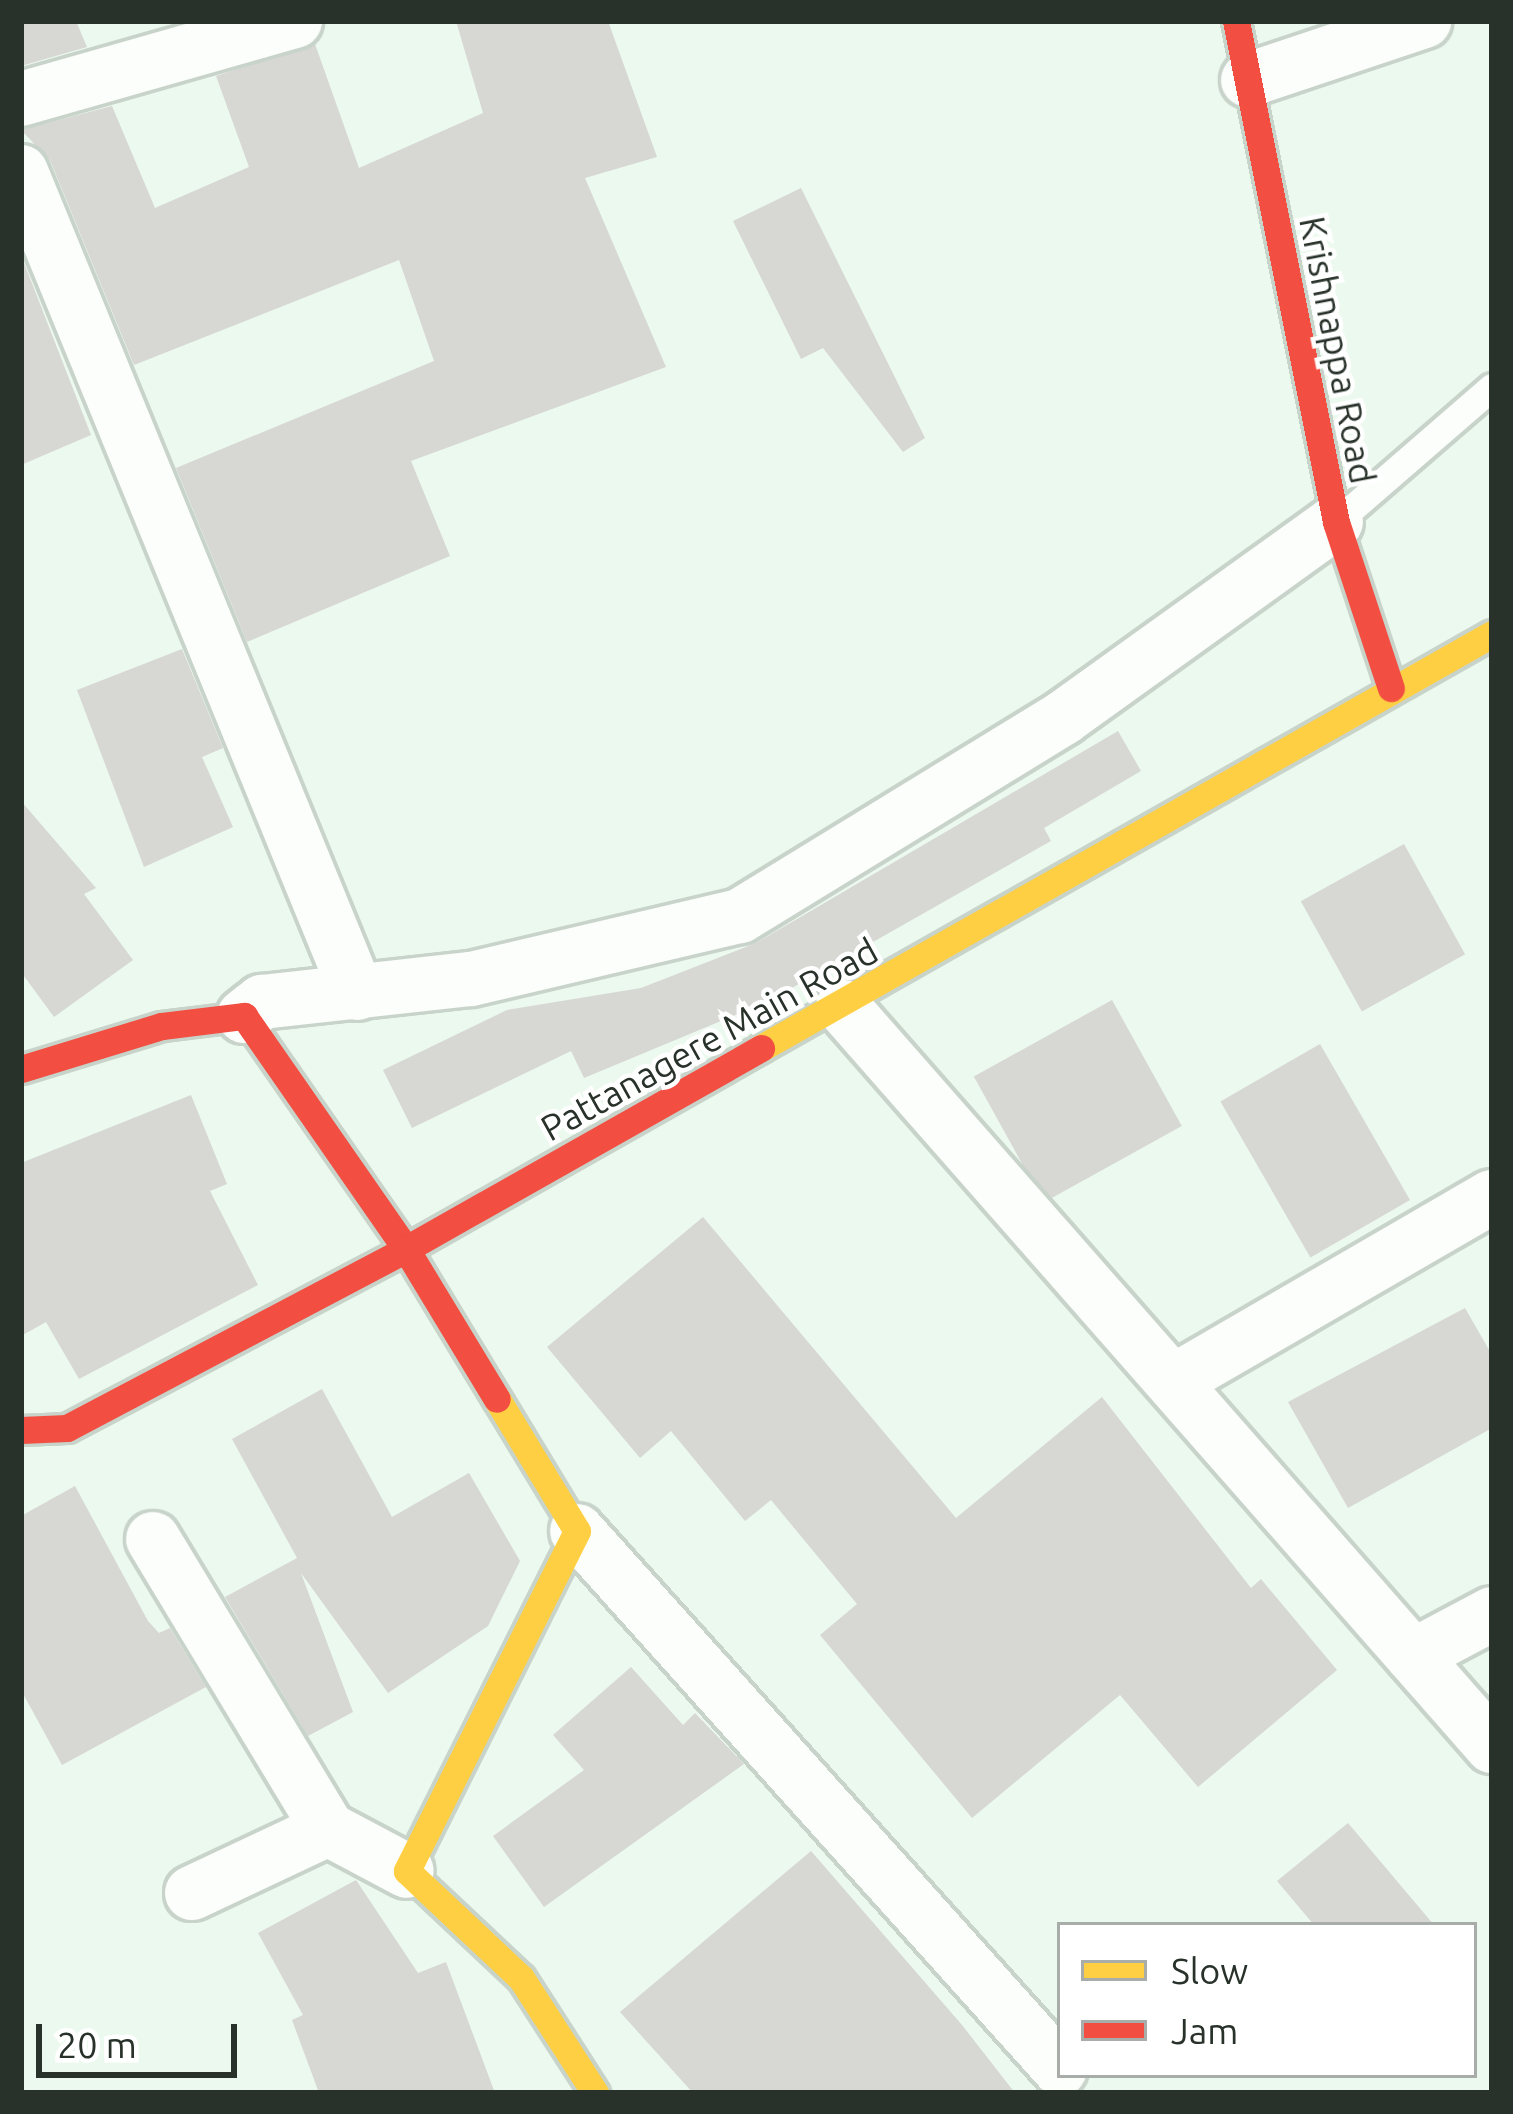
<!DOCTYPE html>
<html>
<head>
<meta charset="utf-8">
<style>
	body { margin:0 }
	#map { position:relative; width:1513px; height:2114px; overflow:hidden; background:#ecf9ee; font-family:Ubuntu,sans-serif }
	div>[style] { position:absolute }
	.building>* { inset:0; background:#d7d7d4; transform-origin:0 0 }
	.roads { filter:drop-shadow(3px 0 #c8d3ca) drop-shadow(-3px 0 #c8d3ca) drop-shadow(0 3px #c8d3ca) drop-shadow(0 -3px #c8d3ca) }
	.lane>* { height:27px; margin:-13.5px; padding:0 13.5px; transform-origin:13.5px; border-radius:13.5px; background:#fcfefc }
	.street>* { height:54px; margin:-27px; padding:0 27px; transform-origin:27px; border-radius:27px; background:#fcfefc }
	.slow>* { height:27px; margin:-13.5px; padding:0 13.5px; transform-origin:13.5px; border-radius:13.5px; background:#ffcf43 }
	.jam>* { height:27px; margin:-13.5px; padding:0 13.5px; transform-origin:13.5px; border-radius:13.5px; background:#f24e42 }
	span { translate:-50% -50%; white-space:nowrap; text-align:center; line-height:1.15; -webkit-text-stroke:9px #fff; paint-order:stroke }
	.street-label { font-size:36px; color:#28322a }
	.frame { position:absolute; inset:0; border:24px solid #28322a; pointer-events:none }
	.legend { position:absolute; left:1057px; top:1922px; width:420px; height:156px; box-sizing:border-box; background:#fff; border:3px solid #a9adaa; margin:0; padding:15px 21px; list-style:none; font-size:36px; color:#28322a }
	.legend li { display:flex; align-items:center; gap:24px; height:60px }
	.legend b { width:60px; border:3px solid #a9adaa }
	.scale { position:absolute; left:36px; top:2024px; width:201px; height:54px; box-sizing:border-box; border:6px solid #28322a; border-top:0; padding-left:15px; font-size:36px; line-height:42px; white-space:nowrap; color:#28322a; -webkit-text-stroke:9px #fff; paint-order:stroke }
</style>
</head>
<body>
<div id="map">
	<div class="building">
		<i style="clip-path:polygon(21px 21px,76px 21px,87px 47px,21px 66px)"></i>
		<i style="clip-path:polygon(456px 21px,608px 21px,657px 157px,585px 178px,666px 367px,411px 461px,450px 556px,247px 642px,176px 468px,434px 361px,399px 260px,134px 365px,50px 160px,21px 130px,112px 106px,155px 208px,249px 167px,216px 76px,315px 44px,359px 168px,483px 113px)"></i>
		<i style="clip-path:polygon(801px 188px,925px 438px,903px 452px,823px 348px,801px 359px,733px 221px)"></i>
		<i style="clip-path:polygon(21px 255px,91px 435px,21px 465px)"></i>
		<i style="clip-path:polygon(182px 649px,223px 748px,202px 757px,233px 827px,144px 867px,77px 690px)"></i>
		<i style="clip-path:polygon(1118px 731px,1141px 771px,1044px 828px,1051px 841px,769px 1001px,584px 1078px,571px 1051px,412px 1128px,383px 1070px,507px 1010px,641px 988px,756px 943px)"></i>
		<i style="clip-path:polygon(21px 801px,96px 888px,84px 894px,133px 960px,54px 1017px,21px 972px)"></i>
		<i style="left:1404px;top:844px;width:126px;height:118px;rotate:61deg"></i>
		<i style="left:1112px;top:1000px;width:144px;height:158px;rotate:61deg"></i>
		<i style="left:1320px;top:1044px;width:180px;height:115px;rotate:60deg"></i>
		<i style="clip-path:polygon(191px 1095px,227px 1184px,210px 1191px,258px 1285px,79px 1379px,46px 1322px,21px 1336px,21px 1163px)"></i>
		<i style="clip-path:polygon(703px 1217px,956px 1518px,1102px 1397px,1251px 1588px,1261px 1579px,1337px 1670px,1198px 1787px,1120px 1695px,972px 1818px,820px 1635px,857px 1604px,771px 1500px,745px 1521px,671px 1431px,640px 1458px,547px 1347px)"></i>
		<i style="clip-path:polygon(1465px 1308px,1492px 1355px,1492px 1428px,1348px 1508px,1288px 1402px)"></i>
		<i style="clip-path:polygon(322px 1389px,392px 1517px,469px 1473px,520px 1561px,488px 1626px,388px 1693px,301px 1573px,353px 1712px,308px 1736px,225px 1597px,297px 1558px,232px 1439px)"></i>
		<i style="clip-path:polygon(75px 1486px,148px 1621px,159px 1633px,170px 1628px,206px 1687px,62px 1765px,21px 1690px,21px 1516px)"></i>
		<i style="clip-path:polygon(631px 1667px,683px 1725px,695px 1713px,744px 1764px,544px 1907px,493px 1836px,584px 1770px,553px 1735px)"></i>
		<i style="clip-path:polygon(1348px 1823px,1434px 1925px,1314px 1925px,1277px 1881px)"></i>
		<i style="clip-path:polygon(811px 1851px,962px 2025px,1015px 2093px,693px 2093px,620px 2012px)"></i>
		<i style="clip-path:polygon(356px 1880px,418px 1973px,446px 1962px,495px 2093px,319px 2093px,292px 2020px,303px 2015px,258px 1933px)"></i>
	</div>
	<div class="roads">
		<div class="lane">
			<i style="left:1336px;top:522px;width:206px;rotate:-40.9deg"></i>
		</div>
		<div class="street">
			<i style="left:1248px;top:80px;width:186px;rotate:-18.5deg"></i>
			<i style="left:21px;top:99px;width:285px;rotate:-15.9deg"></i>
			<i style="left:21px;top:172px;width:887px;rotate:67.74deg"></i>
			<i style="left:843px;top:1007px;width:984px;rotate:48.71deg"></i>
			<i style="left:244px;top:1016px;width:23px;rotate:-38deg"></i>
			<i style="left:262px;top:1002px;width:210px;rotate:-6.3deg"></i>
			<i style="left:471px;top:979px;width:276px;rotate:-13.2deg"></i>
			<i style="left:740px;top:916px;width:379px;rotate:-31.5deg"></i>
			<i style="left:1063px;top:718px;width:336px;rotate:-35.7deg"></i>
			<i style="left:1176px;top:1380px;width:365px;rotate:-30.1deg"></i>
			<i style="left:577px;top:1531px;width:723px;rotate:48.08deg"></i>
			<i style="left:153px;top:1539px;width:339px;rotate:58.9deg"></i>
			<i style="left:328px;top:1829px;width:89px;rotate:28deg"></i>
			<i style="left:1413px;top:1656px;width:89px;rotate:-28deg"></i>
			<i style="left:192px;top:1893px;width:150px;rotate:-25.2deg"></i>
		</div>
		<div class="slow">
			<i style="left:761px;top:1048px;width:840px;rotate:-29.52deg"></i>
			<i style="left:497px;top:1399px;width:154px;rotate:58.8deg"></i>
			<i style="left:577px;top:1531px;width:380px;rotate:116.6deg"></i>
			<i style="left:407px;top:1871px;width:156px;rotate:43.2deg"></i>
			<i style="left:521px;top:1978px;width:137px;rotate:57.2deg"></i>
		</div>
		<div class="jam">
			<i style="left:1236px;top:21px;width:511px;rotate:78.71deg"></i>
			<i style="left:1336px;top:522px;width:175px;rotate:71.7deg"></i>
			<i style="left:21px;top:1069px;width:147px;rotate:-17deg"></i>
			<i style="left:162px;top:1026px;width:83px;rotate:-7deg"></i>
			<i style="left:244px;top:1016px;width:284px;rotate:55.2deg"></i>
			<i style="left:406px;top:1249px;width:408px;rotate:-29.5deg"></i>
			<i style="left:21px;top:1430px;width:46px;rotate:-2.5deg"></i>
			<i style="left:67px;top:1428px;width:383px;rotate:-27.8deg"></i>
			<i style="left:406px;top:1249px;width:175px;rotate:58.8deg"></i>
		</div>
	</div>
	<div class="street-label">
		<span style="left:1338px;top:350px;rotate:79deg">Krishnappa Road</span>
		<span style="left:709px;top:1039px;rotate:-29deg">Pattanagere Main Road</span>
	</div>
	<div class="frame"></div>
	<ul class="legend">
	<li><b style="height:15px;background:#ffcf43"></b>Slow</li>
	<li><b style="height:15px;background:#f24e42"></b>Jam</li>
	</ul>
	<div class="scale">20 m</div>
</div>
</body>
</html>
